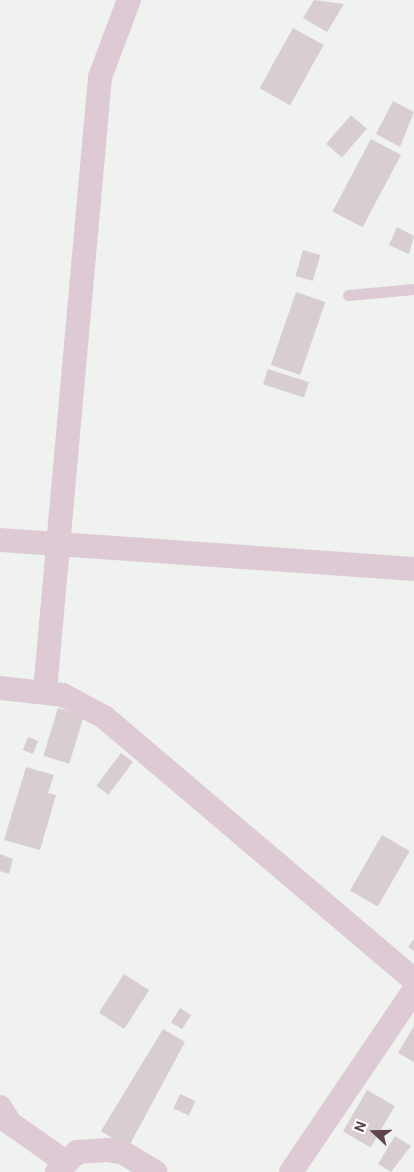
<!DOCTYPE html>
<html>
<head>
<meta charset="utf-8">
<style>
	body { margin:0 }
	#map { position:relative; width:414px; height:1172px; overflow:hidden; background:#eff2ef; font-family:Roboto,sans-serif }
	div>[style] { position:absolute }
	.building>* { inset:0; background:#d8ced1; transform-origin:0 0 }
	.service>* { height:11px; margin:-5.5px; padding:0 5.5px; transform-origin:5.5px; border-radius:5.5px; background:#decad4 }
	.minor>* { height:24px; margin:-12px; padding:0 12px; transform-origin:12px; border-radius:12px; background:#decad4 }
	span { translate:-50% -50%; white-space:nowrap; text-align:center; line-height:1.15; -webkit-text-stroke:4px #fff; paint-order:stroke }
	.north { position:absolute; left:349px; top:1107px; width:50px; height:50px; -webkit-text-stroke:4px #fff; paint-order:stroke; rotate:291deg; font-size:14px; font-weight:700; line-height:20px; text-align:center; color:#5f4552 }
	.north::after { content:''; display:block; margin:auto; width:18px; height:22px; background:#5f4552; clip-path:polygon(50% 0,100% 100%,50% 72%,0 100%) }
</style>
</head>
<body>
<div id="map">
	<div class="building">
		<i style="clip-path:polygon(314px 0,344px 4px,327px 32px,303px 18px)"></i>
		<i style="left:293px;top:28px;width:35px;height:69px;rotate:29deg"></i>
		<i style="clip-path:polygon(393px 101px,414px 112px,400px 147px,376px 134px)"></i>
		<i style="left:351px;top:115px;width:21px;height:38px;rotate:41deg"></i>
		<i style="left:371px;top:139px;width:34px;height:82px;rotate:28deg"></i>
		<i style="clip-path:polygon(397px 227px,414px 236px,409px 254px,389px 245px)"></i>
		<i style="left:303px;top:250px;width:18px;height:27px;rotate:16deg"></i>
		<i style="left:296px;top:292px;width:31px;height:77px;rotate:19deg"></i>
		<i style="left:268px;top:369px;width:43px;height:16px;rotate:18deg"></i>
		<i style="left:58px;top:708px;width:27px;height:50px;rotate:17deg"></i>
		<i style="left:28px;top:737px;width:11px;height:14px;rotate:22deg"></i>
		<i style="left:121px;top:753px;width:15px;height:41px;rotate:37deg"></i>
		<i style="clip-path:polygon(26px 767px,54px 775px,48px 793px,56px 795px,40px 850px,4px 840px)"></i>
		<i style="left:382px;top:835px;width:32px;height:64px;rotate:30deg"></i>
		<i style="clip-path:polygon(0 854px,13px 859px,9px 874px,0 871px)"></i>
		<i style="clip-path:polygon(414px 939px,414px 951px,408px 947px)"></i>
		<i style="left:124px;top:974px;width:30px;height:46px;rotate:33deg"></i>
		<i style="left:180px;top:1008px;width:13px;height:17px;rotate:32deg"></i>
		<i style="clip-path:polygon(414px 1026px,414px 1062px,398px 1053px)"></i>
		<i style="clip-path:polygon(163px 1029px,185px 1042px,128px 1148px,101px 1131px)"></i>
		<i style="left:367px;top:1090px;width:32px;height:48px;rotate:30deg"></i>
		<i style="left:180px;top:1094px;width:17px;height:16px;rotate:24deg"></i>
		<i style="clip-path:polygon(395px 1136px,411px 1146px,391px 1172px,378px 1164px)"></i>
	</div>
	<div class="service">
		<i style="left:348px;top:295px;width:66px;rotate:-5.2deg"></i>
	</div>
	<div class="minor">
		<i style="left:0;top:540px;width:415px;rotate:4deg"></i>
		<i style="left:0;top:688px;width:63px;rotate:6.3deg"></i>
		<i style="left:63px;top:695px;width:47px;rotate:28.2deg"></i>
		<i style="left:104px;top:717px;width:407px;rotate:40.3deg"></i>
		<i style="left:45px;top:691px;width:616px;rotate:-84.88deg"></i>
		<i style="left:100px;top:77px;width:82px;rotate:-69.4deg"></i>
		<i style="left:0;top:1107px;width:19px;rotate:58deg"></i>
		<i style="left:10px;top:1123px;width:66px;rotate:35.1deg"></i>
		<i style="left:57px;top:1172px;width:28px;rotate:-45deg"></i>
		<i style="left:77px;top:1152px;width:30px;rotate:-4deg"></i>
		<i style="left:107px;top:1150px;width:15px;rotate:8deg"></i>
		<i style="left:122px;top:1152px;width:39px;rotate:31deg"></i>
		<i style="left:291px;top:1172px;width:220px;rotate:-55.9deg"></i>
	</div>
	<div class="north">N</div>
</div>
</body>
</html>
